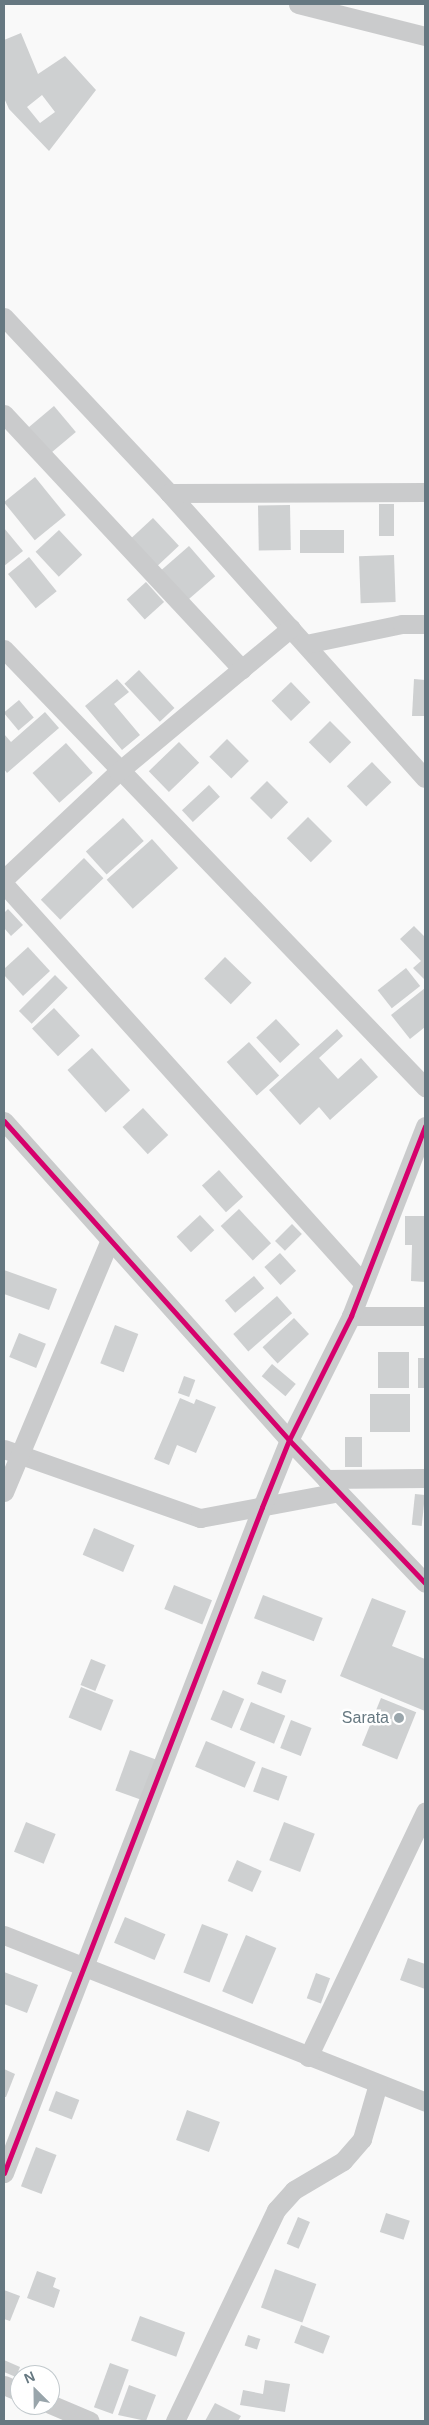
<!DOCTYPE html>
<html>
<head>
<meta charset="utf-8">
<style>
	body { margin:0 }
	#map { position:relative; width:429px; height:2425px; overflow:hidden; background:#f9f9f9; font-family:Arial,sans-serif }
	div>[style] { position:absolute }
	.building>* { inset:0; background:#ced0d1; transform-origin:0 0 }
	.minor>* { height:19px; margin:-9.5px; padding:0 9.5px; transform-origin:9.5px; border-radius:9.5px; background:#cacbcc }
	.cycleway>* { height:5px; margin:-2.5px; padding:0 2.5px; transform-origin:2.5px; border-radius:2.5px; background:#d6006c }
	.dots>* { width:14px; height:14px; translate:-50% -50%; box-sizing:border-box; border:2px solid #fff; border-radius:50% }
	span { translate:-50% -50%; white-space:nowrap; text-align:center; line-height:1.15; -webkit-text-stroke:5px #fff; paint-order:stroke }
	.poi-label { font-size:16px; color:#667881 }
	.right { translate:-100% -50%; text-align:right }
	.frame { position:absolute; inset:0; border:5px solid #667881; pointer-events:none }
	.north { position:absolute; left:10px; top:2365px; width:50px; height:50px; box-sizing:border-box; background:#fff; border:1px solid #c2c9cd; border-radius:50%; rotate:337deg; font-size:14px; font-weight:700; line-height:20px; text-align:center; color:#667881 }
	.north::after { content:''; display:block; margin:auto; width:18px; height:22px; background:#99a5ab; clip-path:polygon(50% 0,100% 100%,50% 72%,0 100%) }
</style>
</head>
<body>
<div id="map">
	<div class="building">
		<i style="clip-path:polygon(evenodd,21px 33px,38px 74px,65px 56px,96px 90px,49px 151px,9px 109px,4px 98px,4px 40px,21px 33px,42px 95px,55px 112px,40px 123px,27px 107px,42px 95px)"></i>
		<i style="left:54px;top:406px;width:34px;height:38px;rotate:50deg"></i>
		<i style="left:35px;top:477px;width:49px;height:40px;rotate:51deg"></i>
		<i style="left:379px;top:504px;width:15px;height:32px"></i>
		<i style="left:290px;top:505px;width:45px;height:32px;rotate:89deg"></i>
		<i style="left:153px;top:518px;width:38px;height:35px;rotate:47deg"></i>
		<i style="clip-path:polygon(4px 528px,23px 551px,4px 566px)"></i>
		<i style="left:59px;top:530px;width:34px;height:32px;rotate:47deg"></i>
		<i style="left:344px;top:530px;width:23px;height:44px;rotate:90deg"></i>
		<i style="left:189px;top:546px;width:40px;height:41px;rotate:49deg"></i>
		<i style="left:394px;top:555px;width:47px;height:35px;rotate:88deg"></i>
		<i style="left:29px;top:557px;width:44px;height:27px;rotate:51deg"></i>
		<i style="left:146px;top:582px;width:27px;height:26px;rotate:48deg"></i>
		<i style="left:139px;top:670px;width:52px;height:20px;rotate:47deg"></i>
		<i style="clip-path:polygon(117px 679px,129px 692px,114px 704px,140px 735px,122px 750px,85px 706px)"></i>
		<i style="clip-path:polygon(414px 679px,425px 680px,425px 716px,412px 716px)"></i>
		<i style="left:291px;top:682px;width:28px;height:27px;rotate:46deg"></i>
		<i style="left:19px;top:700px;width:23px;height:20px;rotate:50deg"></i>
		<i style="clip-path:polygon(45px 712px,59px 728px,7px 773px,4px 769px,4px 734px,11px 742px)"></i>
		<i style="left:330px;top:721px;width:30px;height:30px;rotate:45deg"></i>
		<i style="left:227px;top:739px;width:31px;height:25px;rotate:45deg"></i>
		<i style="left:179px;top:742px;width:29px;height:42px;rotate:46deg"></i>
		<i style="left:66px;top:743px;width:40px;height:45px;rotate:48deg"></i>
		<i style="left:372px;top:762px;width:28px;height:35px;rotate:46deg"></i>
		<i style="left:267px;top:781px;width:30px;height:24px;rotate:45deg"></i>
		<i style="left:209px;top:785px;width:16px;height:37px;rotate:47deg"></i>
		<i style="left:308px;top:817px;width:34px;height:30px;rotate:45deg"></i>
		<i style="left:123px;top:818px;width:31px;height:50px;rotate:48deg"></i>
		<i style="left:152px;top:839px;width:39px;height:61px;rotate:48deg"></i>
		<i style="left:84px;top:858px;width:28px;height:60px;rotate:46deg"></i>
		<i style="clip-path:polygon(8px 909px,23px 925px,11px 936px,4px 928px,4px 913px)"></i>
		<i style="clip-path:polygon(414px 926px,425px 937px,425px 980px,413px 968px,421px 961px,400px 939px)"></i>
		<i style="clip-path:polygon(28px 947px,50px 971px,23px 996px,4px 975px,4px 969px)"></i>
		<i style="left:225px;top:957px;width:37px;height:30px;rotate:44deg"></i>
		<i style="left:406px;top:968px;width:23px;height:36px;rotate:52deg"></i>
		<i style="left:55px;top:975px;width:18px;height:51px;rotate:45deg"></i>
		<i style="clip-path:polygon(425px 988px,425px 1027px,410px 1039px,391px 1015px)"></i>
		<i style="left:54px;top:1008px;width:38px;height:30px;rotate:47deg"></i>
		<i style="left:276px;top:1019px;width:35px;height:27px;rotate:47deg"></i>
		<i style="clip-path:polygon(337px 1029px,343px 1036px,319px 1058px,338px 1079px,361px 1058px,378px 1077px,330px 1120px,319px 1107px,300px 1125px,269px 1090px)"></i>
		<i style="left:249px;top:1042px;width:45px;height:30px;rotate:48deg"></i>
		<i style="left:92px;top:1048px;width:57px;height:33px;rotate:48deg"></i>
		<i style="left:143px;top:1108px;width:37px;height:28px;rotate:47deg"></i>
		<i style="left:219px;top:1170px;width:36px;height:23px;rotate:48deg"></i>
		<i style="left:239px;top:1209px;width:47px;height:25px;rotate:47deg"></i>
		<i style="left:200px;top:1215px;width:21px;height:32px;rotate:47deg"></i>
		<i style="clip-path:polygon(405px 1216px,425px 1216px,425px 1282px,411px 1281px,412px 1245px,405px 1245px)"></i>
		<i style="left:292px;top:1224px;width:14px;height:24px;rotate:45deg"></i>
		<i style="left:280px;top:1253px;width:24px;height:21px;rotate:48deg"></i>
		<i style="clip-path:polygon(4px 1270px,57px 1289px,49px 1310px,4px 1294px)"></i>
		<i style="left:254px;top:1276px;width:16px;height:38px;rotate:50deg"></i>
		<i style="left:277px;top:1296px;width:23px;height:58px;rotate:49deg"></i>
		<i style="left:294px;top:1318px;width:22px;height:43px;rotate:47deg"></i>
		<i style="left:115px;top:1325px;width:25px;height:41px;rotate:21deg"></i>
		<i style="left:19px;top:1333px;width:29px;height:26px;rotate:22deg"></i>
		<i style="left:378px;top:1352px;width:31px;height:36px"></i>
		<i style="left:418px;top:1358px;width:7px;height:30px"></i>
		<i style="left:272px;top:1364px;width:31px;height:16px;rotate:40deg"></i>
		<i style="left:184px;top:1376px;width:12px;height:18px;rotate:20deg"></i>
		<i style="left:370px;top:1394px;width:40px;height:38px"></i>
		<i style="clip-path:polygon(180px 1398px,194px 1404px,196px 1399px,216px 1407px,196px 1453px,177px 1445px,169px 1465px,154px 1459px)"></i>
		<i style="left:345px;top:1437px;width:17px;height:30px"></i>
		<i style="left:415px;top:1494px;width:10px;height:31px;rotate:6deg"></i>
		<i style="left:94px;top:1528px;width:44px;height:29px;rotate:23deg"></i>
		<i style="left:174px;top:1585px;width:41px;height:26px;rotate:22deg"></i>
		<i style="left:263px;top:1595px;width:64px;height:25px;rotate:21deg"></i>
		<i style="clip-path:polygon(372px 1598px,406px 1611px,392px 1646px,425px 1659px,425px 1711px,340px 1676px)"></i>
		<i style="left:91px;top:1659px;width:16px;height:28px;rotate:22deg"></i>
		<i style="left:262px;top:1671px;width:26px;height:14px;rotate:21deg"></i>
		<i style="left:81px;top:1687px;width:35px;height:33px;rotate:22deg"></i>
		<i style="left:223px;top:1690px;width:23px;height:32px;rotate:23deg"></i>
		<i style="left:381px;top:1698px;width:38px;height:51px;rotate:22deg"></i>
		<i style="left:251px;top:1702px;width:37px;height:30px;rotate:22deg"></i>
		<i style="left:291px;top:1720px;width:22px;height:30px;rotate:21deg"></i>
		<i style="left:206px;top:1741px;width:54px;height:28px;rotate:23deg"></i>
		<i style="left:130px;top:1750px;width:29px;height:43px;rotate:20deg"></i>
		<i style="left:262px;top:1767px;width:27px;height:26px;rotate:20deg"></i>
		<i style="left:26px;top:1822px;width:32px;height:32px;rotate:22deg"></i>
		<i style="left:284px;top:1822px;width:33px;height:41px;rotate:21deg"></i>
		<i style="left:237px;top:1860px;width:27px;height:23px;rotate:24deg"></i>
		<i style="left:125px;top:1917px;width:44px;height:28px;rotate:23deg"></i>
		<i style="left:202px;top:1924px;width:28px;height:52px;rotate:21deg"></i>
		<i style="left:246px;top:1935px;width:33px;height:61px;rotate:23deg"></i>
		<i style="clip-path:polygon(408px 1958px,425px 1964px,425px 1989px,400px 1980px)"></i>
		<i style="clip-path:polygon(4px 1972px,38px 1985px,27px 2013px,4px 2004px)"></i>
		<i style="left:316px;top:1973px;width:15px;height:27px;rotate:20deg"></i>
		<i style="clip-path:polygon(4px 2069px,15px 2074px,6px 2097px,4px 2097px)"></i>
		<i style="left:56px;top:2091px;width:25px;height:21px;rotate:21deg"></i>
		<i style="left:187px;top:2110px;width:35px;height:32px;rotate:20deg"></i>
		<i style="left:36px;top:2147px;width:22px;height:42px;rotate:21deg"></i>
		<i style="left:386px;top:2213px;width:25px;height:20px;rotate:18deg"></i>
		<i style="left:298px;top:2217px;width:13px;height:29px;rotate:23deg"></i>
		<i style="left:275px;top:2269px;width:44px;height:41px;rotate:20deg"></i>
		<i style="clip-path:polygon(37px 2271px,56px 2278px,53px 2287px,60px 2290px,54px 2308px,27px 2298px)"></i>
		<i style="clip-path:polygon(4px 2290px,20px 2296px,10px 2321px,4px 2319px)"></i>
		<i style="left:140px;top:2316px;width:48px;height:26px;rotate:20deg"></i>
		<i style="left:301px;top:2325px;width:31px;height:19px;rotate:21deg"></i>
		<i style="left:248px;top:2335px;width:13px;height:11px;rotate:18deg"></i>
		<i style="clip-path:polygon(4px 2360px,20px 2367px,16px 2377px,4px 2372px)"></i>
		<i style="left:110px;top:2363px;width:20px;height:47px;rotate:20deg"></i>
		<i style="clip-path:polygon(265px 2380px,290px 2384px,285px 2412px,240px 2405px,243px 2390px,263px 2394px)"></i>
		<i style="clip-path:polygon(129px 2385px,156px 2395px,146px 2421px,118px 2415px)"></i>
		<i style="clip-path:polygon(215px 2403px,241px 2416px,238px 2421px,205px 2421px)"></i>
	</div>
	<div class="minor">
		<i style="left:298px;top:4px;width:131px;rotate:14.1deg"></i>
		<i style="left:4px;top:317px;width:241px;rotate:46.8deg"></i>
		<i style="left:169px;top:493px;width:383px;rotate:48.1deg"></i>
		<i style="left:4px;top:414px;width:349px;rotate:47deg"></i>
		<i style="left:169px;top:493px;width:256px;rotate:-0.2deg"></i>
		<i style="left:306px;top:644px;width:98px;rotate:-11.8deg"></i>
		<i style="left:402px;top:624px;width:23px"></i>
		<i style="left:4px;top:649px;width:608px;rotate:46.13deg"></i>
		<i style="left:4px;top:879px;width:156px;rotate:-43.2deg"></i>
		<i style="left:118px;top:772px;width:225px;rotate:-39.8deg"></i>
		<i style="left:4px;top:884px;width:537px;rotate:48.02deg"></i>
		<i style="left:4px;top:1121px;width:428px;rotate:48.2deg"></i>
		<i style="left:289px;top:1440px;width:197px;rotate:46.4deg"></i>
		<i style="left:351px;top:1316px;width:74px"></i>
		<i style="left:4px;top:1449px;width:208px;rotate:19.4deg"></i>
		<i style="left:200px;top:1518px;width:141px;rotate:-10.6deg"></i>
		<i style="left:326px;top:1479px;width:99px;rotate:-0.6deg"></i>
		<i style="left:4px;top:1492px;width:273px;rotate:-67.2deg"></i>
		<i style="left:4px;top:1935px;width:453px;rotate:21.6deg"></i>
		<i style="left:308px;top:2057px;width:272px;rotate:-64.5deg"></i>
		<i style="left:4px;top:2173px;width:714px;rotate:-68.82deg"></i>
		<i style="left:262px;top:1507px;width:72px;rotate:-68.1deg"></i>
		<i style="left:289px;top:1440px;width:139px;rotate:-63.4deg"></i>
		<i style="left:351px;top:1316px;width:204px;rotate:-68.7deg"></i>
		<i style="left:4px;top:2385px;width:17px;rotate:24deg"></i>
		<i style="left:50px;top:2404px;width:43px;rotate:23deg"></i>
		<i style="left:175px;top:2421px;width:234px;rotate:-64.4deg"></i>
		<i style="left:276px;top:2210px;width:27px;rotate:-48deg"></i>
		<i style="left:294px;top:2190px;width:57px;rotate:-30.6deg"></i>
		<i style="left:343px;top:2161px;width:29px;rotate:-49deg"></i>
		<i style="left:362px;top:2139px;width:57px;rotate:-73.8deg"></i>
	</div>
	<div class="cycleway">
		<i style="left:4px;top:1121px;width:428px;rotate:48.2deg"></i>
		<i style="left:289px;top:1440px;width:197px;rotate:46.4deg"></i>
		<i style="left:4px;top:2173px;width:714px;rotate:-68.82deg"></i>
		<i style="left:262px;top:1507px;width:72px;rotate:-68.1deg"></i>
		<i style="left:289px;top:1440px;width:139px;rotate:-63.4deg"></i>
		<i style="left:351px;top:1316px;width:204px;rotate:-68.7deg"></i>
	</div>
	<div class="dots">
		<i style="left:399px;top:1718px;background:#99a5ab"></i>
	</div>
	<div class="poi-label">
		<span class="right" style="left:389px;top:1718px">Sarata</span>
	</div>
	<div class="frame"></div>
	<div class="north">N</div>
</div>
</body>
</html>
